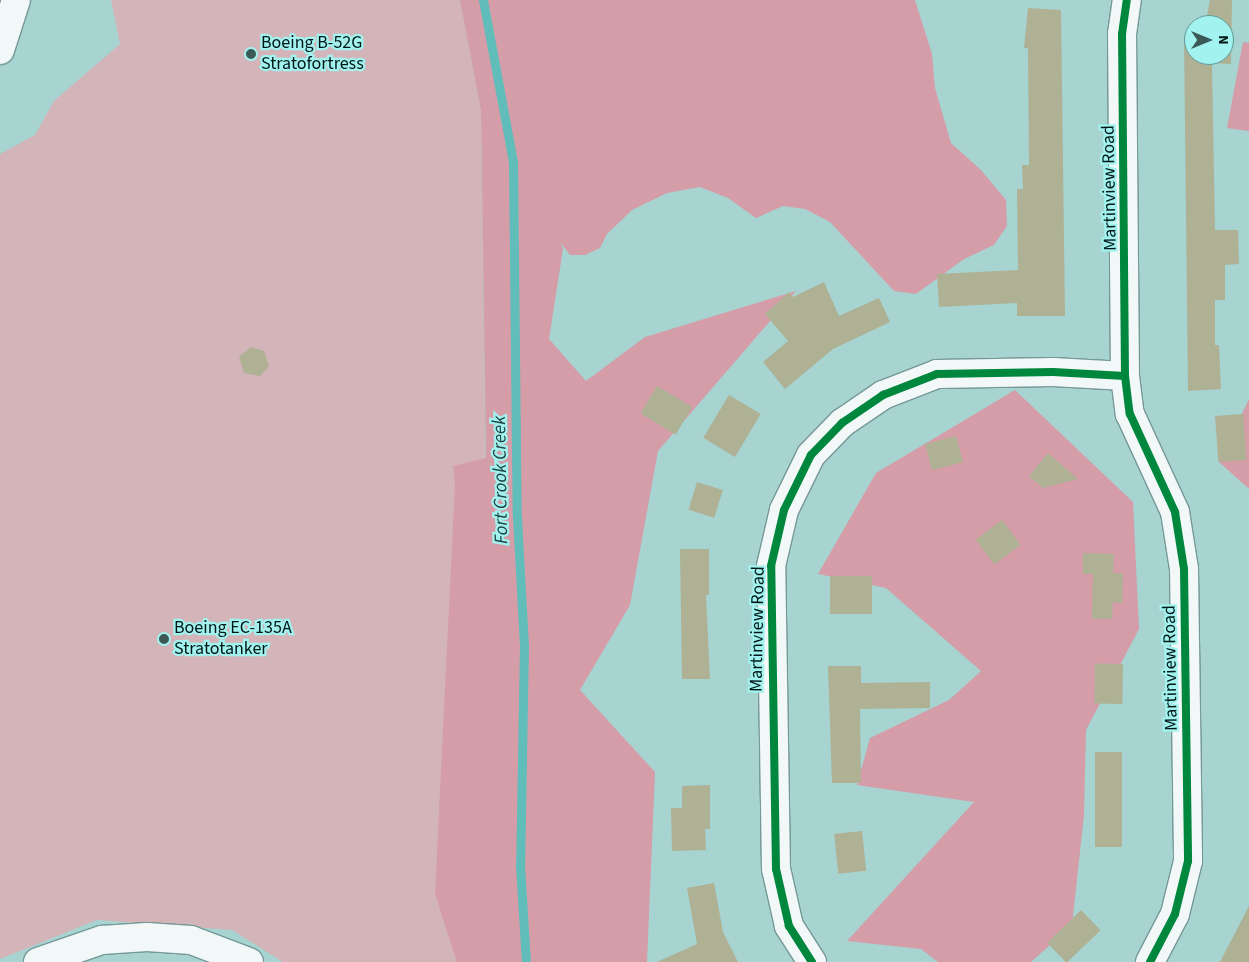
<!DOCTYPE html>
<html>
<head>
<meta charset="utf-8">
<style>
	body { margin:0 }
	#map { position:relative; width:1249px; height:962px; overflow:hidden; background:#a7d3d1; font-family:"Source Sans 3",sans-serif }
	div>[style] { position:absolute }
	.green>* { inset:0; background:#d3b4b9 }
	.forest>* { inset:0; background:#d49da8 }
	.stream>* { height:9px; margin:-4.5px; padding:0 4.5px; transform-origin:4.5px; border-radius:4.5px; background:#61bdba }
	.building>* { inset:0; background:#aeb194; transform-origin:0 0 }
	.roads { filter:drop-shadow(1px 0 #749897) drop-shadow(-1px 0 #749897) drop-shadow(0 1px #749897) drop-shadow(0 -1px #749897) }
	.street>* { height:28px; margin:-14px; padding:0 14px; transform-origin:14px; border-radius:14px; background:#f2f8f8 }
	.secondary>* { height:28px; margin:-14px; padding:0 14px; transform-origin:14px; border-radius:14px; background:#f2f8f8 }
	.cycleway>* { height:8px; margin:-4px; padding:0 4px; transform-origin:4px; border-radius:4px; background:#00873e }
	.dots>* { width:14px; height:14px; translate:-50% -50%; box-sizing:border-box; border:2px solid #a2f3ef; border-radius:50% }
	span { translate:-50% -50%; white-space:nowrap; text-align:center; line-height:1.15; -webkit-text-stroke:4.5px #a2f3ef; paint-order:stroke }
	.poi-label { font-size:18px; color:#001716 }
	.left { translate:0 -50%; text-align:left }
	.street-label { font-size:18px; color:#001716 }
	.water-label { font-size:19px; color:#204240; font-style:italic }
	.north { position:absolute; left:1184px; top:15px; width:50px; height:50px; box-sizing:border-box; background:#a2f3ef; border:1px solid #619b98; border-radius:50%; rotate:90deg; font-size:14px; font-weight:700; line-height:20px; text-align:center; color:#001716 }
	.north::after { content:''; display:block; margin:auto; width:18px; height:22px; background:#3a5957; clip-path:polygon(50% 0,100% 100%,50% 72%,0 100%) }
</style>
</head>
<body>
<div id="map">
	<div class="green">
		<i style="clip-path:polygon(111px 0,460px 0,481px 111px,492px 962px,283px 962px,232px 930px,97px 920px,0 959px,0 154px,35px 135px,54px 101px,120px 44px)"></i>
	</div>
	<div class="forest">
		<i style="clip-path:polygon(460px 0,915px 0,932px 54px,935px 88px,951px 143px,981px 170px,1006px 200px,1007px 226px,994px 245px,964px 259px,916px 294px,894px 291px,830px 222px,805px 209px,783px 206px,756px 218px,728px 198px,700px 187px,667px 193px,632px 210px,607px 234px,600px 248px,585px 255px,570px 255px,560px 242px,563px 249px,549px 339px,586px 381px,645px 337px,796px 291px,658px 451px,630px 605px,580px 690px,655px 772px,647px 962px,457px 962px,435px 894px,455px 484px,453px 466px,486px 458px,481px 111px)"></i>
		<i style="clip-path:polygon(1243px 42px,1249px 43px,1249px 131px,1227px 128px)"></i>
		<i style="clip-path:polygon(1015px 390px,1133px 502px,1139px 629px,1086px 730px,1084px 815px,1072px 925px,1031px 962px,938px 962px,921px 949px,847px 941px,974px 802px,857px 785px,870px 738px,949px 700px,981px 671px,886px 588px,818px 574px,876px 473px)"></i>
		<i style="clip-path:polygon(1249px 399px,1249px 489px,1219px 462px)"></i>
	</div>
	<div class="stream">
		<i style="left:483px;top:0;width:165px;rotate:79.5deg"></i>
		<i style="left:513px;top:162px;width:355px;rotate:89.4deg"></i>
		<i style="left:517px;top:517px;width:128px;rotate:86.9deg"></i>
		<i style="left:524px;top:645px;width:220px;rotate:91deg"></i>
		<i style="left:520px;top:865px;width:97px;rotate:86.5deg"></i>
	</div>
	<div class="building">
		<i style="clip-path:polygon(1210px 0,1232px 0,1231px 64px,1213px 63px,1212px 66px,1215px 230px,1238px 230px,1239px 264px,1225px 265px,1225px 300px,1215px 300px,1215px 345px,1219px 345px,1221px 389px,1188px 391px,1184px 36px,1194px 36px,1194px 55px,1224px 55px,1224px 25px,1205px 25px)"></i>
		<i style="clip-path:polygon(1028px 8px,1061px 10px,1065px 316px,1017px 316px,1017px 303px,939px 307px,937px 274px,1018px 270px,1017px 189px,1023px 189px,1022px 165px,1029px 165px,1028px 48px,1024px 48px)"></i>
		<i style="clip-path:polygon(824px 282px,839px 316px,879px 298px,890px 322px,833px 349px,785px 389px,763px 362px,788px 341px,765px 314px,789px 292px,793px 297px)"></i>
		<i style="clip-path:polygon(251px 347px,264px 351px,269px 366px,260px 376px,244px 373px,239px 357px)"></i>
		<i style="left:657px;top:386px;width:41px;height:32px;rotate:31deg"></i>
		<i style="left:729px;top:395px;width:37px;height:50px;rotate:31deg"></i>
		<i style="left:1243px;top:414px;width:46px;height:28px;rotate:86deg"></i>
		<i style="left:956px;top:436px;width:27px;height:32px;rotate:75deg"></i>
		<i style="clip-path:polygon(1048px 453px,1078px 479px,1043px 488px,1029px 476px)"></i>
		<i style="left:697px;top:482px;width:27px;height:29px;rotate:17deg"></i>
		<i style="left:1002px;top:520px;width:31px;height:33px;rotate:53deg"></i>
		<i style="clip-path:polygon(680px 549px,709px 549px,709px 595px,706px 595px,710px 679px,682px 679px)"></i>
		<i style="clip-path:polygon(1083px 553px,1114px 554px,1113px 573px,1123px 573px,1122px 603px,1113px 602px,1112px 619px,1092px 619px,1093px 574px,1083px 574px)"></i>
		<i style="left:872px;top:576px;width:38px;height:42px;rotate:90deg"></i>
		<i style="left:1123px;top:664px;width:40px;height:28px;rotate:91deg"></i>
		<i style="clip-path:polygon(828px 666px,861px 666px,861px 683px,930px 682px,930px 708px,860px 709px,861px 783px,832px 783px)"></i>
		<i style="left:1095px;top:752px;width:27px;height:95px"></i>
		<i style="clip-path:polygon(710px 785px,710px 829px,705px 829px,706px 850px,672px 851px,671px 808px,682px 808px,682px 786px)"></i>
		<i style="left:862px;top:831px;width:40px;height:28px;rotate:84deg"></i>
		<i style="clip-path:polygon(714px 883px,723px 932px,738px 962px,657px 962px,697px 944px,687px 888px)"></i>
		<i style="clip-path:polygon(1249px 906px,1249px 962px,1220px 962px)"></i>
		<i style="left:1081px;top:910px;width:28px;height:47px;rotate:46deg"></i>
	</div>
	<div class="roads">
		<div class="street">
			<i style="left:1125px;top:376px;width:342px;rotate:-90.5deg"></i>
			<i style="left:1122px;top:34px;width:34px;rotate:-82deg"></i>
			<i style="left:38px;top:962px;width:68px;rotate:-19deg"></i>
			<i style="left:102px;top:940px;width:45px;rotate:-3.8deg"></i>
			<i style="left:147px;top:937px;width:44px;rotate:3.9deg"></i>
			<i style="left:191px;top:940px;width:62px;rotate:20.8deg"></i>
			<i style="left:812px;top:962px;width:43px;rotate:-122.6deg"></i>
			<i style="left:789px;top:926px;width:58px;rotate:-102.8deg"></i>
			<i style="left:776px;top:869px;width:303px;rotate:-90.9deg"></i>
			<i style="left:771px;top:566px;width:57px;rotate:-76.9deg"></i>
			<i style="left:784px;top:510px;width:61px;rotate:-63.9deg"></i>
			<i style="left:811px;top:455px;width:45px;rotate:-45.9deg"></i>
			<i style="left:842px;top:423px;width:50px;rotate:-34.3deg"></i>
			<i style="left:883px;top:395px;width:58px;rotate:-21.3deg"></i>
			<i style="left:937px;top:374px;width:116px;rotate:-1deg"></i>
			<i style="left:1053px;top:372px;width:72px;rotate:3.2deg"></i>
			<i style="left:1125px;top:376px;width:38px;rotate:83deg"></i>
			<i style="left:1130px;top:414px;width:108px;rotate:65.3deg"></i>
			<i style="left:1175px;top:512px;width:58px;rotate:81deg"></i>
			<i style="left:1184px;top:569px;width:292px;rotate:89.2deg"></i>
			<i style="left:1188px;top:861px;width:55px;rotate:103.8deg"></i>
			<i style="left:1175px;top:914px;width:54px;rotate:117.5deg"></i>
		</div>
		<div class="secondary">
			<i style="left:0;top:50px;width:52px;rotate:-72.3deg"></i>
		</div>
	</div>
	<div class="cycleway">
		<i style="left:1125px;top:376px;width:342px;rotate:-90.5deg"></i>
		<i style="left:1122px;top:34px;width:34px;rotate:-82deg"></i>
		<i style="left:812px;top:962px;width:43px;rotate:-122.6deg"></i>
		<i style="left:789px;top:926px;width:58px;rotate:-102.8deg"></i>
		<i style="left:776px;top:869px;width:303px;rotate:-90.9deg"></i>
		<i style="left:771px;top:566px;width:57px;rotate:-76.9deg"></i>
		<i style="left:784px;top:510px;width:61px;rotate:-63.9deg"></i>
		<i style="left:811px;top:455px;width:45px;rotate:-45.9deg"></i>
		<i style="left:842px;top:423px;width:50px;rotate:-34.3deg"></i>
		<i style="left:883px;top:395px;width:58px;rotate:-21.3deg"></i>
		<i style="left:937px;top:374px;width:116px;rotate:-1deg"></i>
		<i style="left:1053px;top:372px;width:72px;rotate:3.2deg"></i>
		<i style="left:1125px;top:376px;width:38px;rotate:83deg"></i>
		<i style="left:1130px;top:414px;width:108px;rotate:65.3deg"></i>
		<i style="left:1175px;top:512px;width:58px;rotate:81deg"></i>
		<i style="left:1184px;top:569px;width:292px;rotate:89.2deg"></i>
		<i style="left:1188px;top:861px;width:55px;rotate:103.8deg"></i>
		<i style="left:1175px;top:914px;width:54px;rotate:117.5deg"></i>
	</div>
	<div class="dots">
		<i style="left:251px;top:54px;background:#3a5957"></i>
		<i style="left:164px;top:639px;background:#3a5957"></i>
	</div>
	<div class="poi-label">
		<span class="left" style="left:261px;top:54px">Boeing B-52G<br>Stratofortress</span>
		<span class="left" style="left:174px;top:639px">Boeing EC-135A<br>Stratotanker</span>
	</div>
	<div class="street-label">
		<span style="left:1110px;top:188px;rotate:-91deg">Martinview Road</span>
		<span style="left:758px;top:629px;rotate:-89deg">Martinview Road</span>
		<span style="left:1171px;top:668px;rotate:-91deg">Martinview Road</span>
	</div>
	<div class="water-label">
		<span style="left:501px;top:480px;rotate:-91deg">Fort Crook Creek</span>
	</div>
	<div class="north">N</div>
</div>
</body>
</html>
